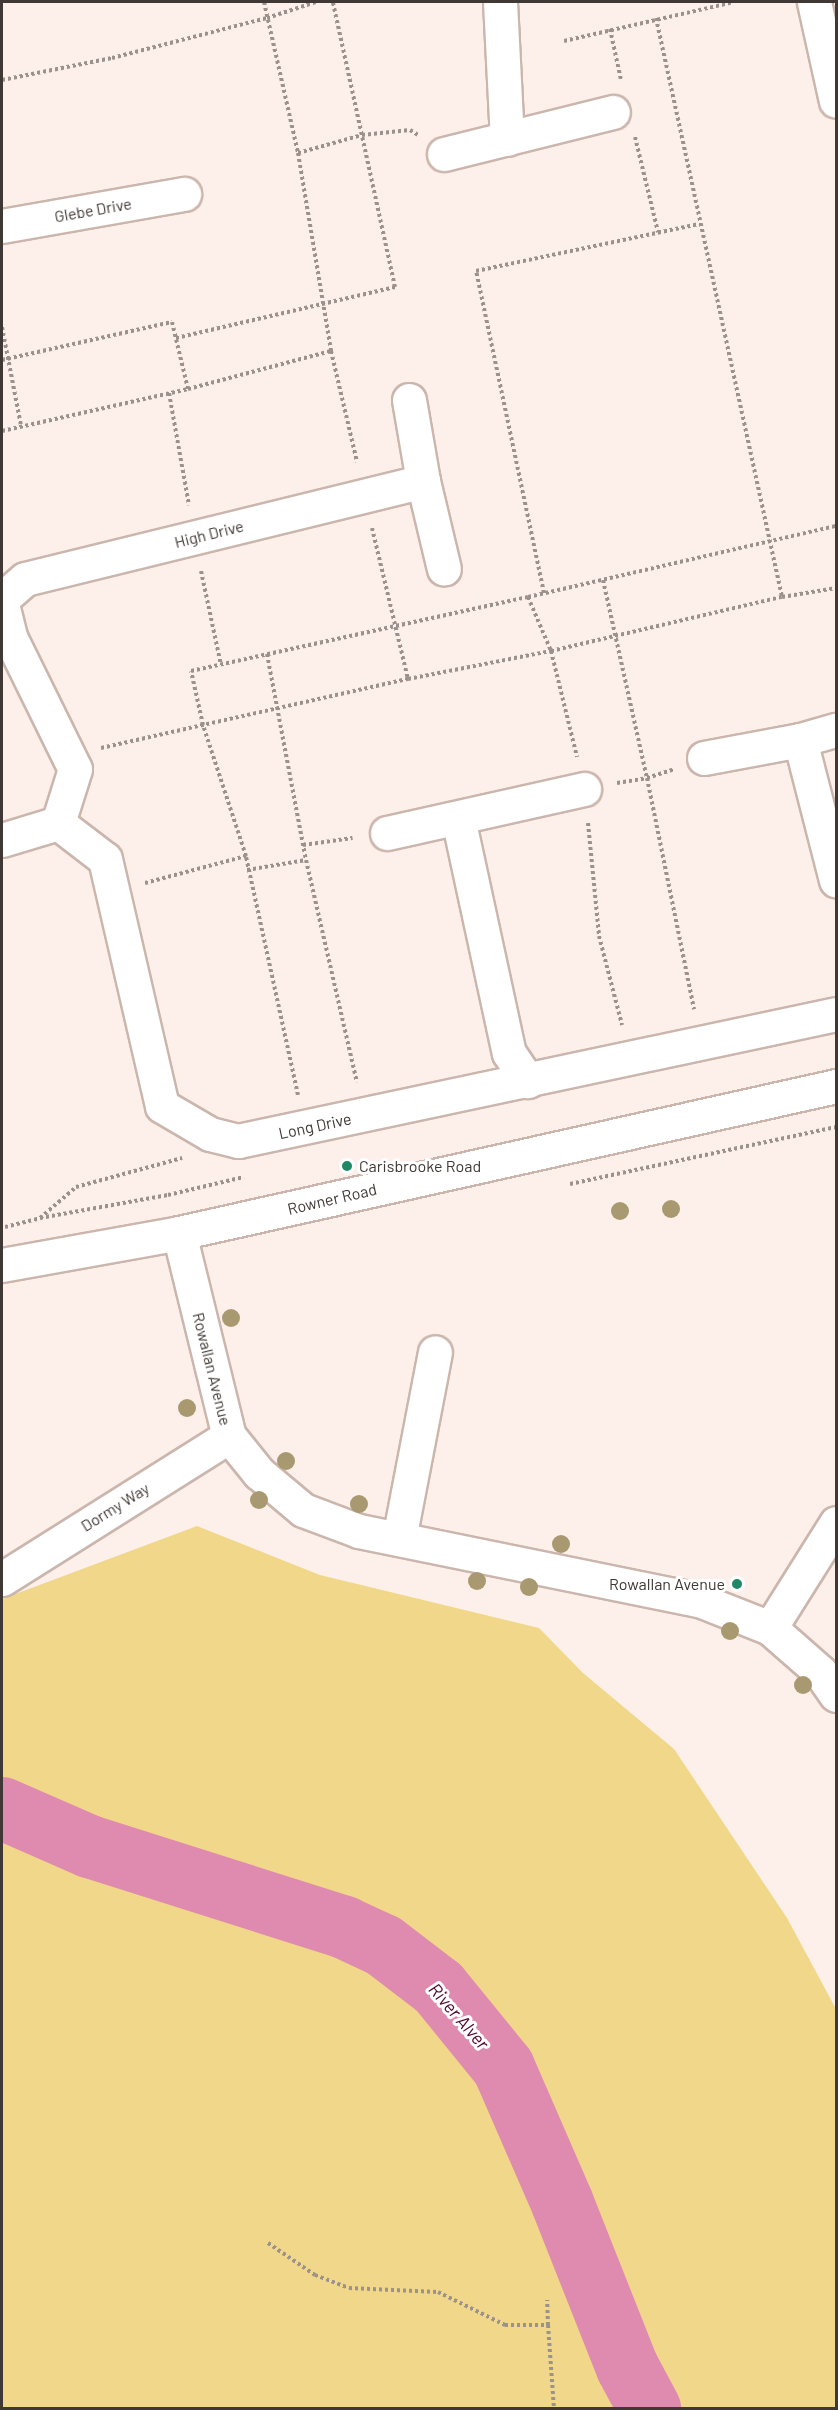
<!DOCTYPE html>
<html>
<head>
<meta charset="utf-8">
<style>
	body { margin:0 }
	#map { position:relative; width:838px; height:2410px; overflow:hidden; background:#fdf0ea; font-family:Barlow,sans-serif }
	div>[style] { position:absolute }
	.green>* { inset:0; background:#f1d78a }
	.river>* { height:63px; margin:-31.5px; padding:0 31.5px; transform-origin:31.5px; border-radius:31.5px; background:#df8baf }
	.path>* { height:4px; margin-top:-2px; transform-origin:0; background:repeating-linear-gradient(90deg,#9c928d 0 3px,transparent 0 6px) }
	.roads { filter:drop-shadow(2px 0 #cbb6ad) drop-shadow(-2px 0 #cbb6ad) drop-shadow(0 2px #cbb6ad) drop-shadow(0 -2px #cbb6ad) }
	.minor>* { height:33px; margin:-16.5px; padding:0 16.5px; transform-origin:16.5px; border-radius:16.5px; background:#fff }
	.major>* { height:33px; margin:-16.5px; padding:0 16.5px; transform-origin:16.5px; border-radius:16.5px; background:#fff }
	.trees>* { width:18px; height:18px; margin:-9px; border-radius:50%; background:#a99970 }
	.dots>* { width:16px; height:16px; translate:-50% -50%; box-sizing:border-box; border:3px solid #fff; border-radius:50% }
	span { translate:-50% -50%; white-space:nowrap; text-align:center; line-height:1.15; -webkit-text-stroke:6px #fff; paint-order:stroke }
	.street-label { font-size:16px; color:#403834 }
	.poi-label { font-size:16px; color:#403834 }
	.left { translate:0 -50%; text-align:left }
	.right { translate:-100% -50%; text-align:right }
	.water-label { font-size:18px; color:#4f032f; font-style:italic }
	.frame { position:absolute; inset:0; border:3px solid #403834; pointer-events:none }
</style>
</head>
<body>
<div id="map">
	<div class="green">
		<i style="clip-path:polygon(197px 1526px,320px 1575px,539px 1628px,583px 1673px,674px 1749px,787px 1918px,836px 2009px,836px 2408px,2px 2408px,2px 1599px)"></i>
	</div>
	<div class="river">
		<i style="left:2px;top:1808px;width:95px;rotate:23.6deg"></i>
		<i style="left:89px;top:1846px;width:268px;rotate:17.6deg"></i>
		<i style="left:344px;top:1927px;width:43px;rotate:24.8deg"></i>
		<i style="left:383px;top:1945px;width:69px;rotate:37.4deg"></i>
		<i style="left:438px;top:1987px;width:103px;rotate:50.9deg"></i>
		<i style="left:503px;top:2067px;width:148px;rotate:66.5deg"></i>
		<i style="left:562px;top:2203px;width:176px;rotate:68.4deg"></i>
		<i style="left:627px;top:2367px;width:47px;rotate:61.8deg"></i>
	</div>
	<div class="path">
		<i style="left:264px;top:2px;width:155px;rotate:77.3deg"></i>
		<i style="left:298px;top:153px;width:201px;rotate:80.5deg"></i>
		<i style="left:331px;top:351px;width:114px;rotate:76.8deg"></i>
		<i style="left:656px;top:18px;width:593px;rotate:77.72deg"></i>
		<i style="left:610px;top:29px;width:52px;rotate:77.8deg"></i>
		<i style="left:564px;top:41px;width:174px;rotate:-12.9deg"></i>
		<i style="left:2px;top:80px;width:112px;rotate:-11.3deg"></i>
		<i style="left:112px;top:58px;width:160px;rotate:-14.5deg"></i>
		<i style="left:267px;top:18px;width:52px;rotate:-18.1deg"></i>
		<i style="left:635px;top:137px;width:98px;rotate:76.4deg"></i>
		<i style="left:298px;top:153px;width:66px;rotate:-15.7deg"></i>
		<i style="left:362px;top:135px;width:48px;rotate:-5.9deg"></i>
		<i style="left:410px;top:130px;width:9px;rotate:32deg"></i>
		<i style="left:2px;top:327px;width:101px;rotate:79.1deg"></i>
		<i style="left:176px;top:338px;width:225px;rotate:-13.1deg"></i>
		<i style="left:395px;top:287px;width:292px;rotate:-102.3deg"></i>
		<i style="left:2px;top:360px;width:174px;rotate:-12.6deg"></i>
		<i style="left:172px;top:322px;width:69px;rotate:76.6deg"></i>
		<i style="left:169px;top:393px;width:114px;rotate:79.9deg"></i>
		<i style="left:2px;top:431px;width:191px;rotate:-12.7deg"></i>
		<i style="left:188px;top:389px;width:148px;rotate:-14.9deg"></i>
		<i style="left:372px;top:528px;width:155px;rotate:76.6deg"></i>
		<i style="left:201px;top:571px;width:96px;rotate:78deg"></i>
		<i style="left:603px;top:580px;width:203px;rotate:77.5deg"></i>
		<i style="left:647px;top:778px;width:236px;rotate:78.5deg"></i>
		<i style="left:544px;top:593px;width:329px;rotate:-101.9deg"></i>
		<i style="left:476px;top:271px;width:228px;rotate:-11.9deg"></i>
		<i style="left:528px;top:597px;width:59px;rotate:66.9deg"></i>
		<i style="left:551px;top:651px;width:109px;rotate:76.2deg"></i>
		<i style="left:267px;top:654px;width:210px;rotate:79.3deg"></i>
		<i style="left:306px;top:860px;width:228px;rotate:77.1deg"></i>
		<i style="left:101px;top:748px;width:315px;rotate:-12.7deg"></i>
		<i style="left:408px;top:679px;width:146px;rotate:-11.1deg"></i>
		<i style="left:551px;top:651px;width:237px;rotate:-13.2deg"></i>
		<i style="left:782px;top:597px;width:55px;rotate:-9.5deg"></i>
		<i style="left:617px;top:783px;width:30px;rotate:-9deg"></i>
		<i style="left:647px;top:778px;width:28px;rotate:-18deg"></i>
		<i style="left:588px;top:823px;width:114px;rotate:84.4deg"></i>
		<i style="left:599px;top:936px;width:92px;rotate:75.5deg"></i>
		<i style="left:303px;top:845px;width:50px;rotate:-8deg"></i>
		<i style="left:247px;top:870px;width:60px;rotate:-9.6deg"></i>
		<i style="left:145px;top:883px;width:105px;rotate:-15deg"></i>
		<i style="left:298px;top:1095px;width:245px;rotate:-102.3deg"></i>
		<i style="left:246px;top:856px;width:138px;rotate:-108.2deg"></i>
		<i style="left:203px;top:725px;width:55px;rotate:-102.5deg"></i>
		<i style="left:191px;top:671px;width:345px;rotate:-12.4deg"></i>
		<i style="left:528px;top:597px;width:316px;rotate:-13deg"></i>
		<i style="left:570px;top:1184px;width:272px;rotate:-12.1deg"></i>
		<i style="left:40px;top:1218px;width:130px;rotate:-10.2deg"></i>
		<i style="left:168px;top:1195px;width:78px;rotate:-13.3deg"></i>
		<i style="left:5px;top:1227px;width:36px;rotate:-14deg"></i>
		<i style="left:40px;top:1218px;width:48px;rotate:-40.7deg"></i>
		<i style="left:76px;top:1187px;width:110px;rotate:-15.3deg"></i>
		<i style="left:268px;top:2243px;width:57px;rotate:34.2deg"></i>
		<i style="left:315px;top:2275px;width:36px;rotate:21deg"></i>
		<i style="left:349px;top:2288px;width:89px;rotate:2.6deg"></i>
		<i style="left:438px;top:2292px;width:75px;rotate:26.2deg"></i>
		<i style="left:505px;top:2325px;width:43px"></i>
		<i style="left:548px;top:2325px;width:25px;rotate:-92deg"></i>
		<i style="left:548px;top:2325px;width:83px;rotate:85.9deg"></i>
	</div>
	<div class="roads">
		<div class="minor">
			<i style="left:500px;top:2px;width:137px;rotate:87.1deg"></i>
			<i style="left:814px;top:2px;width:101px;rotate:77.5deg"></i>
			<i style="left:444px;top:154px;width:174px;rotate:-14deg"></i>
			<i style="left:2px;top:226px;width:185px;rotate:-10deg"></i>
			<i style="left:409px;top:400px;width:82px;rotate:80.2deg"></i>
			<i style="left:423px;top:481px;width:90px;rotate:76.6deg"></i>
			<i style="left:2px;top:599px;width:30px;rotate:-41deg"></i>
			<i style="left:25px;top:579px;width:410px;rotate:-13.8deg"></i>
			<i style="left:2px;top:604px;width:34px;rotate:76deg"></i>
			<i style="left:10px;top:637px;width:147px;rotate:63.8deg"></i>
			<i style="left:75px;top:769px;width:57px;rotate:107.5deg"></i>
			<i style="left:800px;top:740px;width:145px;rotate:75.6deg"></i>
			<i style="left:704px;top:758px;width:98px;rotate:-10.6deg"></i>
			<i style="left:800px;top:740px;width:37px;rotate:-16deg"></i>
			<i style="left:458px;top:818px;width:240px;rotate:77.8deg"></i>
			<i style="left:509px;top:1053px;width:34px;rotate:56deg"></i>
			<i style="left:387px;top:833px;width:202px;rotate:-12.6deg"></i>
			<i style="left:2px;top:840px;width:59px;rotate:-16.9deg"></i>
			<i style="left:58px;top:823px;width:59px;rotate:37.5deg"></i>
			<i style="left:105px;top:859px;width:253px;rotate:77deg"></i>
			<i style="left:162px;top:1106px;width:56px;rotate:30.3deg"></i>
			<i style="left:210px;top:1134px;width:29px;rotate:14deg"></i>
			<i style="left:238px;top:1141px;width:611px;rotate:-11.99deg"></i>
			<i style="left:179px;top:1233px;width:209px;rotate:76.2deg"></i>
			<i style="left:229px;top:1436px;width:48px;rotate:51deg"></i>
			<i style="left:259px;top:1473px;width:57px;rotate:40.1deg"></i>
			<i style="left:303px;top:1510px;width:60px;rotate:20.6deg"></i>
			<i style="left:359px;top:1531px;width:347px;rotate:11.5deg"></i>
			<i style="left:699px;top:1600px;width:76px;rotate:21.5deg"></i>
			<i style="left:770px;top:1628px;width:67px;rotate:41.3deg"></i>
			<i style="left:820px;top:1672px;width:28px;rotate:55deg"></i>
			<i style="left:399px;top:1539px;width:190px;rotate:-79.1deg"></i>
			<i style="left:2px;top:1579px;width:268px;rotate:-32.2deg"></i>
			<i style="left:770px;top:1628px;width:124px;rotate:-57.8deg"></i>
		</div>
		<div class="major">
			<i style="left:2px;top:1265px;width:180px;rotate:-10.2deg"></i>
			<i style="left:179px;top:1233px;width:673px;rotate:-12.61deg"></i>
		</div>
	</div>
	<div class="trees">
		<i style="left:671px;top:1209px"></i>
		<i style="left:620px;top:1211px"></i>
		<i style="left:231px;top:1318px"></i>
		<i style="left:187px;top:1408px"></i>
		<i style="left:286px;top:1461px"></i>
		<i style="left:259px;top:1500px"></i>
		<i style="left:359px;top:1504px"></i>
		<i style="left:561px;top:1544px"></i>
		<i style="left:477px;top:1581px"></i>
		<i style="left:529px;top:1587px"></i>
		<i style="left:730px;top:1631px"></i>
		<i style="left:803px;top:1685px"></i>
	</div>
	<div class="dots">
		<i style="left:347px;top:1166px;background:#1f8865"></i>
		<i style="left:737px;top:1584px;background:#1f8865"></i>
	</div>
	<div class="street-label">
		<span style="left:93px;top:210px;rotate:-10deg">Glebe Drive</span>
		<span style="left:209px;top:534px;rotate:-14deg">High Drive</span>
		<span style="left:315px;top:1126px;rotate:-12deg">Long Drive</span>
		<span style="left:332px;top:1199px;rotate:-13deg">Rowner Road</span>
		<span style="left:212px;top:1369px;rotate:76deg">Rowallan Avenue</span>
		<span style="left:115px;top:1507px;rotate:-32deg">Dormy Way</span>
	</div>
	<div class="poi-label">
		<span class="left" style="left:359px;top:1166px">Carisbrooke Road</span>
		<span class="right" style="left:725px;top:1584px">Rowallan Avenue</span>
	</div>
	<div class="water-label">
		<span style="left:459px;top:2016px;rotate:49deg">River Alver</span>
	</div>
	<div class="frame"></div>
</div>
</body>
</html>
